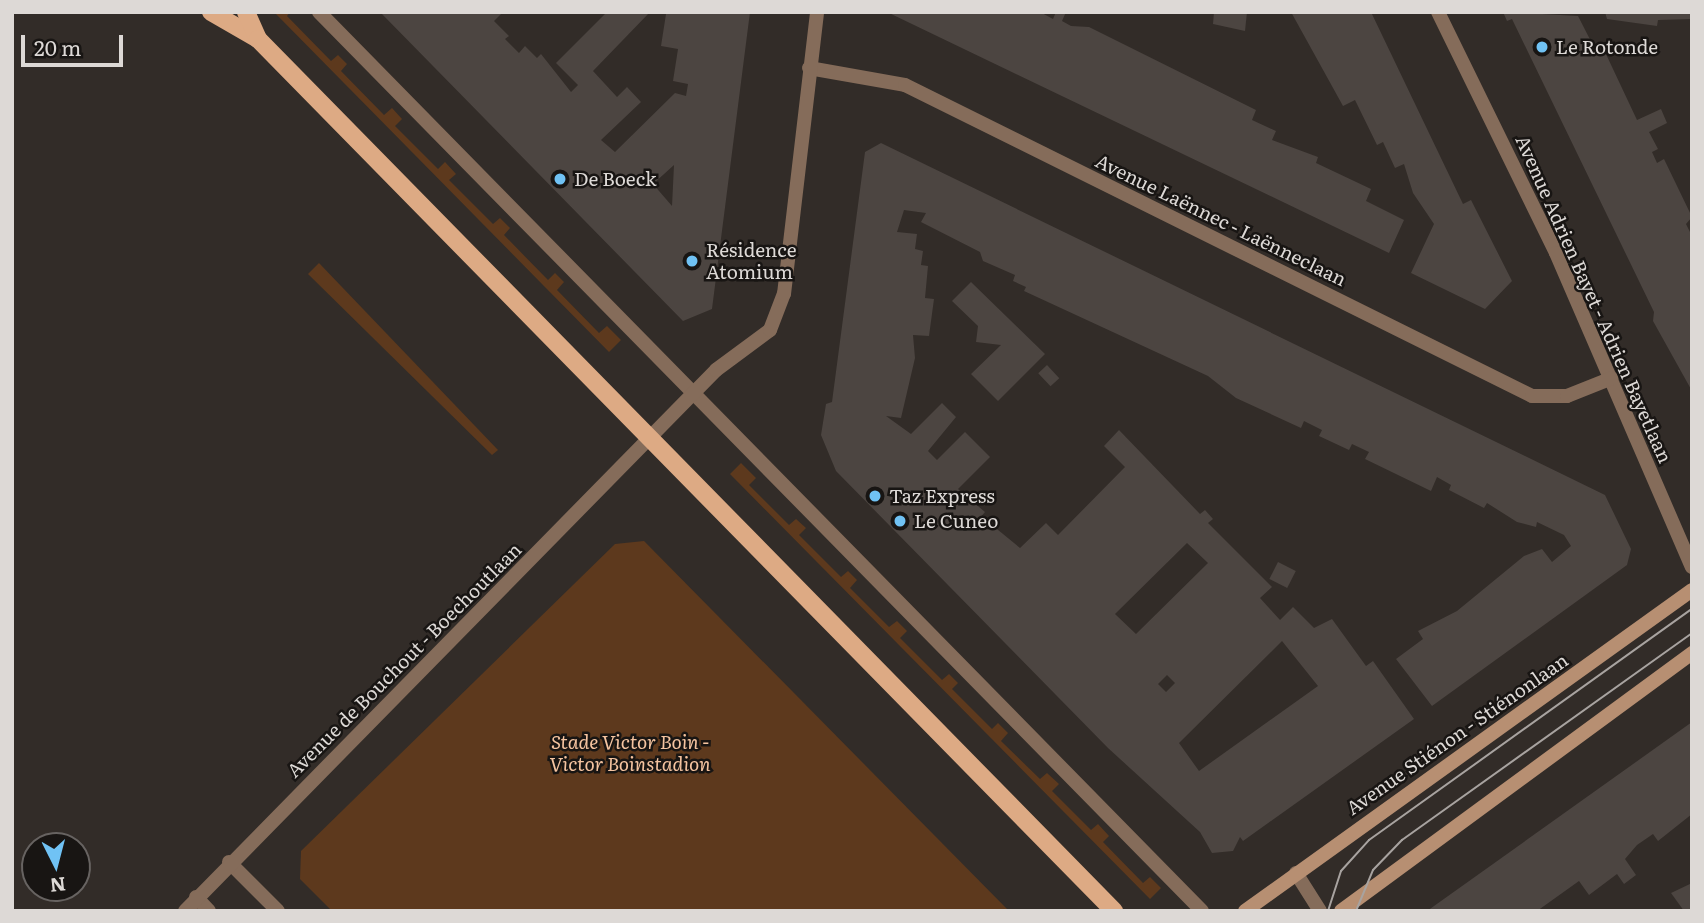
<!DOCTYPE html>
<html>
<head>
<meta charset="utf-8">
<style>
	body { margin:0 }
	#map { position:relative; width:1704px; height:923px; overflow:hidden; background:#322c28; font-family:Literata,serif }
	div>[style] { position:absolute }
	.green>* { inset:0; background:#5d391d }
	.building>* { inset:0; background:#4c4541; transform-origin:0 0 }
	.lane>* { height:14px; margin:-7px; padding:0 7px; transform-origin:7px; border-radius:7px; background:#856c5a }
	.street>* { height:14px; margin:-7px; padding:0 7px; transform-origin:7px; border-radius:7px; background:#856c5a }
	.secondary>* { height:14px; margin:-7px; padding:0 7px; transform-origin:7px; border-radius:7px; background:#b78f72 }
	.primary>* { height:18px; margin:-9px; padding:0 9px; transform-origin:9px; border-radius:9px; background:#ddaa84 }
	.tram>* { height:2px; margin:-1px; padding:0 1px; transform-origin:1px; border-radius:1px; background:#a8a3a0 }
	.dots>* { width:19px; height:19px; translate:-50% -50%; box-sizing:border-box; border:4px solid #181513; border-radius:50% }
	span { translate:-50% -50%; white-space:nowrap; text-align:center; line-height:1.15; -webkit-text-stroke:5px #181513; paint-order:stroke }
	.poi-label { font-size:19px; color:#ddd9d6 }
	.left { translate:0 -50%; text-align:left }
	.street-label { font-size:19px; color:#ddd9d6 }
	.park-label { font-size:19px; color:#f5c4a0; font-style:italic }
	.frame { position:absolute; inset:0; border:14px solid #ddd9d6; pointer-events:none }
	.north { position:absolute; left:21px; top:832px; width:70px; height:70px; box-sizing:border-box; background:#181513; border:2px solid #676361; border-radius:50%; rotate:174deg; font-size:19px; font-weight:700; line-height:28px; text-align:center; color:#ddd9d6 }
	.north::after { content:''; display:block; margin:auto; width:24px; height:32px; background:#70c2f4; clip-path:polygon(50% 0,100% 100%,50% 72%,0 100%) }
	.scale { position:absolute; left:21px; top:35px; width:102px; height:32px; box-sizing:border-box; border:4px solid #ddd9d6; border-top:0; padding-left:9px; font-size:21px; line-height:24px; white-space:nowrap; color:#ddd9d6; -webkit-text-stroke:5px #181513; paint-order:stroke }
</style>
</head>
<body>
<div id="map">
	<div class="green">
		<i style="clip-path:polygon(274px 12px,290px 12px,287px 16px,331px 61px,338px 55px,347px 64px,341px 71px,384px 115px,392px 108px,402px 119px,395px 126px,438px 169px,445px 162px,456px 174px,449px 180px,493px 224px,500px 218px,510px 228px,504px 235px,548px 280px,555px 273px,564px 282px,557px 290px,599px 333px,607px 326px,621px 340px,609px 352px)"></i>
		<i style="clip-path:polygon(319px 263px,498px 450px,492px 455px,308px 274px)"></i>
		<i style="clip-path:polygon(741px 463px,756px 478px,749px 485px,789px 525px,796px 519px,806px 528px,799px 535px,841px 577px,848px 571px,857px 580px,850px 588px,889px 627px,897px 621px,907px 631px,900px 638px,942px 680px,949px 674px,958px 683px,952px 689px,992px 729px,998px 723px,1008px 733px,1001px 741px,1040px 779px,1047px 773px,1059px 784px,1052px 791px,1091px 830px,1098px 824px,1109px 836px,1103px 842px,1143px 883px,1150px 877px,1161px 888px,1150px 899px,730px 474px)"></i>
		<i style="clip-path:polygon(644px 541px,1009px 911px,332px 911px,300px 879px,301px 851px,615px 544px)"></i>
	</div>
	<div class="building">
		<i style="clip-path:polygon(evenodd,380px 12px,503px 12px,494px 21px,509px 36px,505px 39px,519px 53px,525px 46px,537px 58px,541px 54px,571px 92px,578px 85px,556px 63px,607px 12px,650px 12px,593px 71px,617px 97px,627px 87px,641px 102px,601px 140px,615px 152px,675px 93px,686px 96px,688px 84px,673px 81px,678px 49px,661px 46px,666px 14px,750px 12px,712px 309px,683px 321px,380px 12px,674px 165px,672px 206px,653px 184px,674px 165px)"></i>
		<i style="clip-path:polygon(887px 12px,1040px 12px,1053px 19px,1056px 12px,1066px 12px,1062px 21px,1071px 26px,1089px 27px,1256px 110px,1252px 120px,1276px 131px,1272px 140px,1318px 157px,1316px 163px,1371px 189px,1366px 201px,1404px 220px,1389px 253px)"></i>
		<i style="clip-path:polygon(1214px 12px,1247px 12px,1245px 31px,1213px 24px)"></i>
		<i style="clip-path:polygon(1291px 12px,1371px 12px,1463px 204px,1471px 200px,1512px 281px,1485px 309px,1411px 273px,1434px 224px,1413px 193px,1404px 164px,1395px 168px,1383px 142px,1377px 145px,1355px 100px,1343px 106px)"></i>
		<i style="clip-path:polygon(1503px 12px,1578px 16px,1598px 55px,1605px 52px,1637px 120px,1661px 109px,1667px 123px,1649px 132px,1658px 149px,1652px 152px,1657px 163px,1664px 159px,1692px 217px,1686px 224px,1692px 236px,1692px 391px,1653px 321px,1654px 312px,1512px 19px,1507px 21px)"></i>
		<i style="clip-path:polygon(1605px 12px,1692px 12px,1692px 19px,1658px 20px,1657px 26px,1607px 19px)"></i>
		<i style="clip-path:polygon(evenodd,881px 143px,1605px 495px,1631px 549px,1627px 565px,1432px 706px,1396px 659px,1423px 639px,1418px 631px,1457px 611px,1524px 556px,1542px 549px,1552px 562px,1571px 546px,1564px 535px,1537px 522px,1536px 527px,1517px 522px,1487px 503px,1484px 508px,1449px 490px,1451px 485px,1437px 477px,1431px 491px,1365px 459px,1369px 452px,1352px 444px,1349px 450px,1319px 436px,1322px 430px,1304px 421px,1301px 428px,1236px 398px,1208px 376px,1024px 291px,1026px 287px,1013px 281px,1015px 275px,983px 261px,980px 252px,921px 222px,926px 213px,904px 210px,897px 232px,917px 234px,915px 249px,923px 251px,921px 265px,928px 266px,925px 298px,934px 299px,929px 336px,913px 335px,915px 358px,901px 418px,886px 416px,911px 434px,942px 403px,956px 417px,928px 451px,937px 460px,965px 432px,990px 457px,958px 489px,985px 512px,979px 519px,988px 530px,992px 525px,1020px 548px,1046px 523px,1058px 535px,1125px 467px,1104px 446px,1119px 430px,1200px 514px,1205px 510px,1213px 519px,1208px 523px,1272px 587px,1260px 598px,1280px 620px,1293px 607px,1314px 628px,1332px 619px,1366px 666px,1373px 661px,1414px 719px,1243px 841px,1240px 837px,1233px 851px,1212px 853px,1200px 832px,1108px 748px,836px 471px,821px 435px,826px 404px,832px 402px,865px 152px,881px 143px,1187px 543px,1208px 563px,1136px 634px,1115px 614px,1187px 543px,881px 143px,1282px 641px,1318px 686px,1199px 771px,1179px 743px,1282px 641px,881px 143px,1167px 675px,1175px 683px,1166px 692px,1158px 684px,1167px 675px)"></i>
		<i style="clip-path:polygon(971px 282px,1045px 354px,998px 401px,971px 374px,1001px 345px,976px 342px,978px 326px,952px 301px)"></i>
		<i style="left:1047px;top:365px;width:18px;height:12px;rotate:47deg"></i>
		<i style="left:1278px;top:562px;width:20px;height:19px;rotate:27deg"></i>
		<i style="clip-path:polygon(1692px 722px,1692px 814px,1658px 841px,1653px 834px,1637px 845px,1625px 859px,1636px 875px,1624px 884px,1617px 874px,1589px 895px,1579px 881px,1537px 911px,1427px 911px)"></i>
		<i style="clip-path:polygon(1692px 883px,1692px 911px,1684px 911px,1671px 893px)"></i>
	</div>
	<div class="lane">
		<i style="left:1296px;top:873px;width:45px;rotate:57.7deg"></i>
	</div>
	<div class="street">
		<i style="left:319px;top:12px;width:1260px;rotate:45.51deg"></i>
		<i style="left:1438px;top:12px;width:268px;rotate:63.9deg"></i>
		<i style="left:1556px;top:253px;width:342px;rotate:66.6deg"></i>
		<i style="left:809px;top:68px;width:97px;rotate:10deg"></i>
		<i style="left:905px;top:85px;width:700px;rotate:26.38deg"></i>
		<i style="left:1532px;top:396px;width:35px"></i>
		<i style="left:1567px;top:396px;width:48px;rotate:-21.8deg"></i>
		<i style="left:229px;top:862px;width:69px;rotate:45deg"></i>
		<i style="left:196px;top:897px;width:19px;rotate:47deg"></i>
		<i style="left:185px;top:911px;width:758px;rotate:-45.53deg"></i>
		<i style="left:716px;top:370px;width:67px;rotate:-36.5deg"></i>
		<i style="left:770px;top:330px;width:39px;rotate:-69deg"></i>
		<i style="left:784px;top:294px;width:284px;rotate:-83.3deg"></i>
	</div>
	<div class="secondary">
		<i style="left:1245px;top:911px;width:550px;rotate:-35.68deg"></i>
		<i style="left:1341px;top:911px;width:436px;rotate:-36.3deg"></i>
	</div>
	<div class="primary">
		<i style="left:211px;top:12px;width:54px;rotate:29.9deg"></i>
		<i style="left:246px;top:12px;width:30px;rotate:66deg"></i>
		<i style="left:258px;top:39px;width:1222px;rotate:45.53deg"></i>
	</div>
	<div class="tram">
		<i style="left:1328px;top:911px;width:42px;rotate:-72deg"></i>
		<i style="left:1341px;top:871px;width:42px;rotate:-47.9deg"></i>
		<i style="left:1369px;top:840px;width:397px;rotate:-35.6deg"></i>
		<i style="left:1356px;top:911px;width:44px;rotate:-67.5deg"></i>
		<i style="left:1373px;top:870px;width:42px;rotate:-46deg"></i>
		<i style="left:1402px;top:840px;width:356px;rotate:-35.5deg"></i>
	</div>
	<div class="dots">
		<i style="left:1542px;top:47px;background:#70c2f4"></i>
		<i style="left:560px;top:179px;background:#70c2f4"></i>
		<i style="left:692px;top:261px;background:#70c2f4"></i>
		<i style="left:875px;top:496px;background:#70c2f4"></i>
		<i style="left:900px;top:521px;background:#70c2f4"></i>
	</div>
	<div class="poi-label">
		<span class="left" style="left:1556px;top:47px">Le Rotonde</span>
		<span class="left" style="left:574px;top:179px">De Boeck</span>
		<span class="left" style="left:706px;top:261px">Résidence<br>Atomium</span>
		<span class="left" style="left:889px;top:496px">Taz Express</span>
		<span class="left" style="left:914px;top:521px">Le Cuneo</span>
	</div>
	<div class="street-label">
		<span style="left:1221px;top:220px;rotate:26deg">Avenue Laënnec - Laënneclaan</span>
		<span style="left:1594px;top:299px;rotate:66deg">Avenue Adrien Bayet - Adrien Bayetlaan</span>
		<span style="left:404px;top:660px;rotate:-45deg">Avenue de Bouchout - Boechoutlaan</span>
		<span style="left:1457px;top:734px;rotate:-35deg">Avenue Stiénon - Stiénonlaan</span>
	</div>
	<div class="park-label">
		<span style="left:630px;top:753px">Stade Victor Boin -<br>Victor Boinstadion</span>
	</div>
	<div class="frame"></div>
	<div class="north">N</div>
	<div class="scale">20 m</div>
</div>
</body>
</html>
